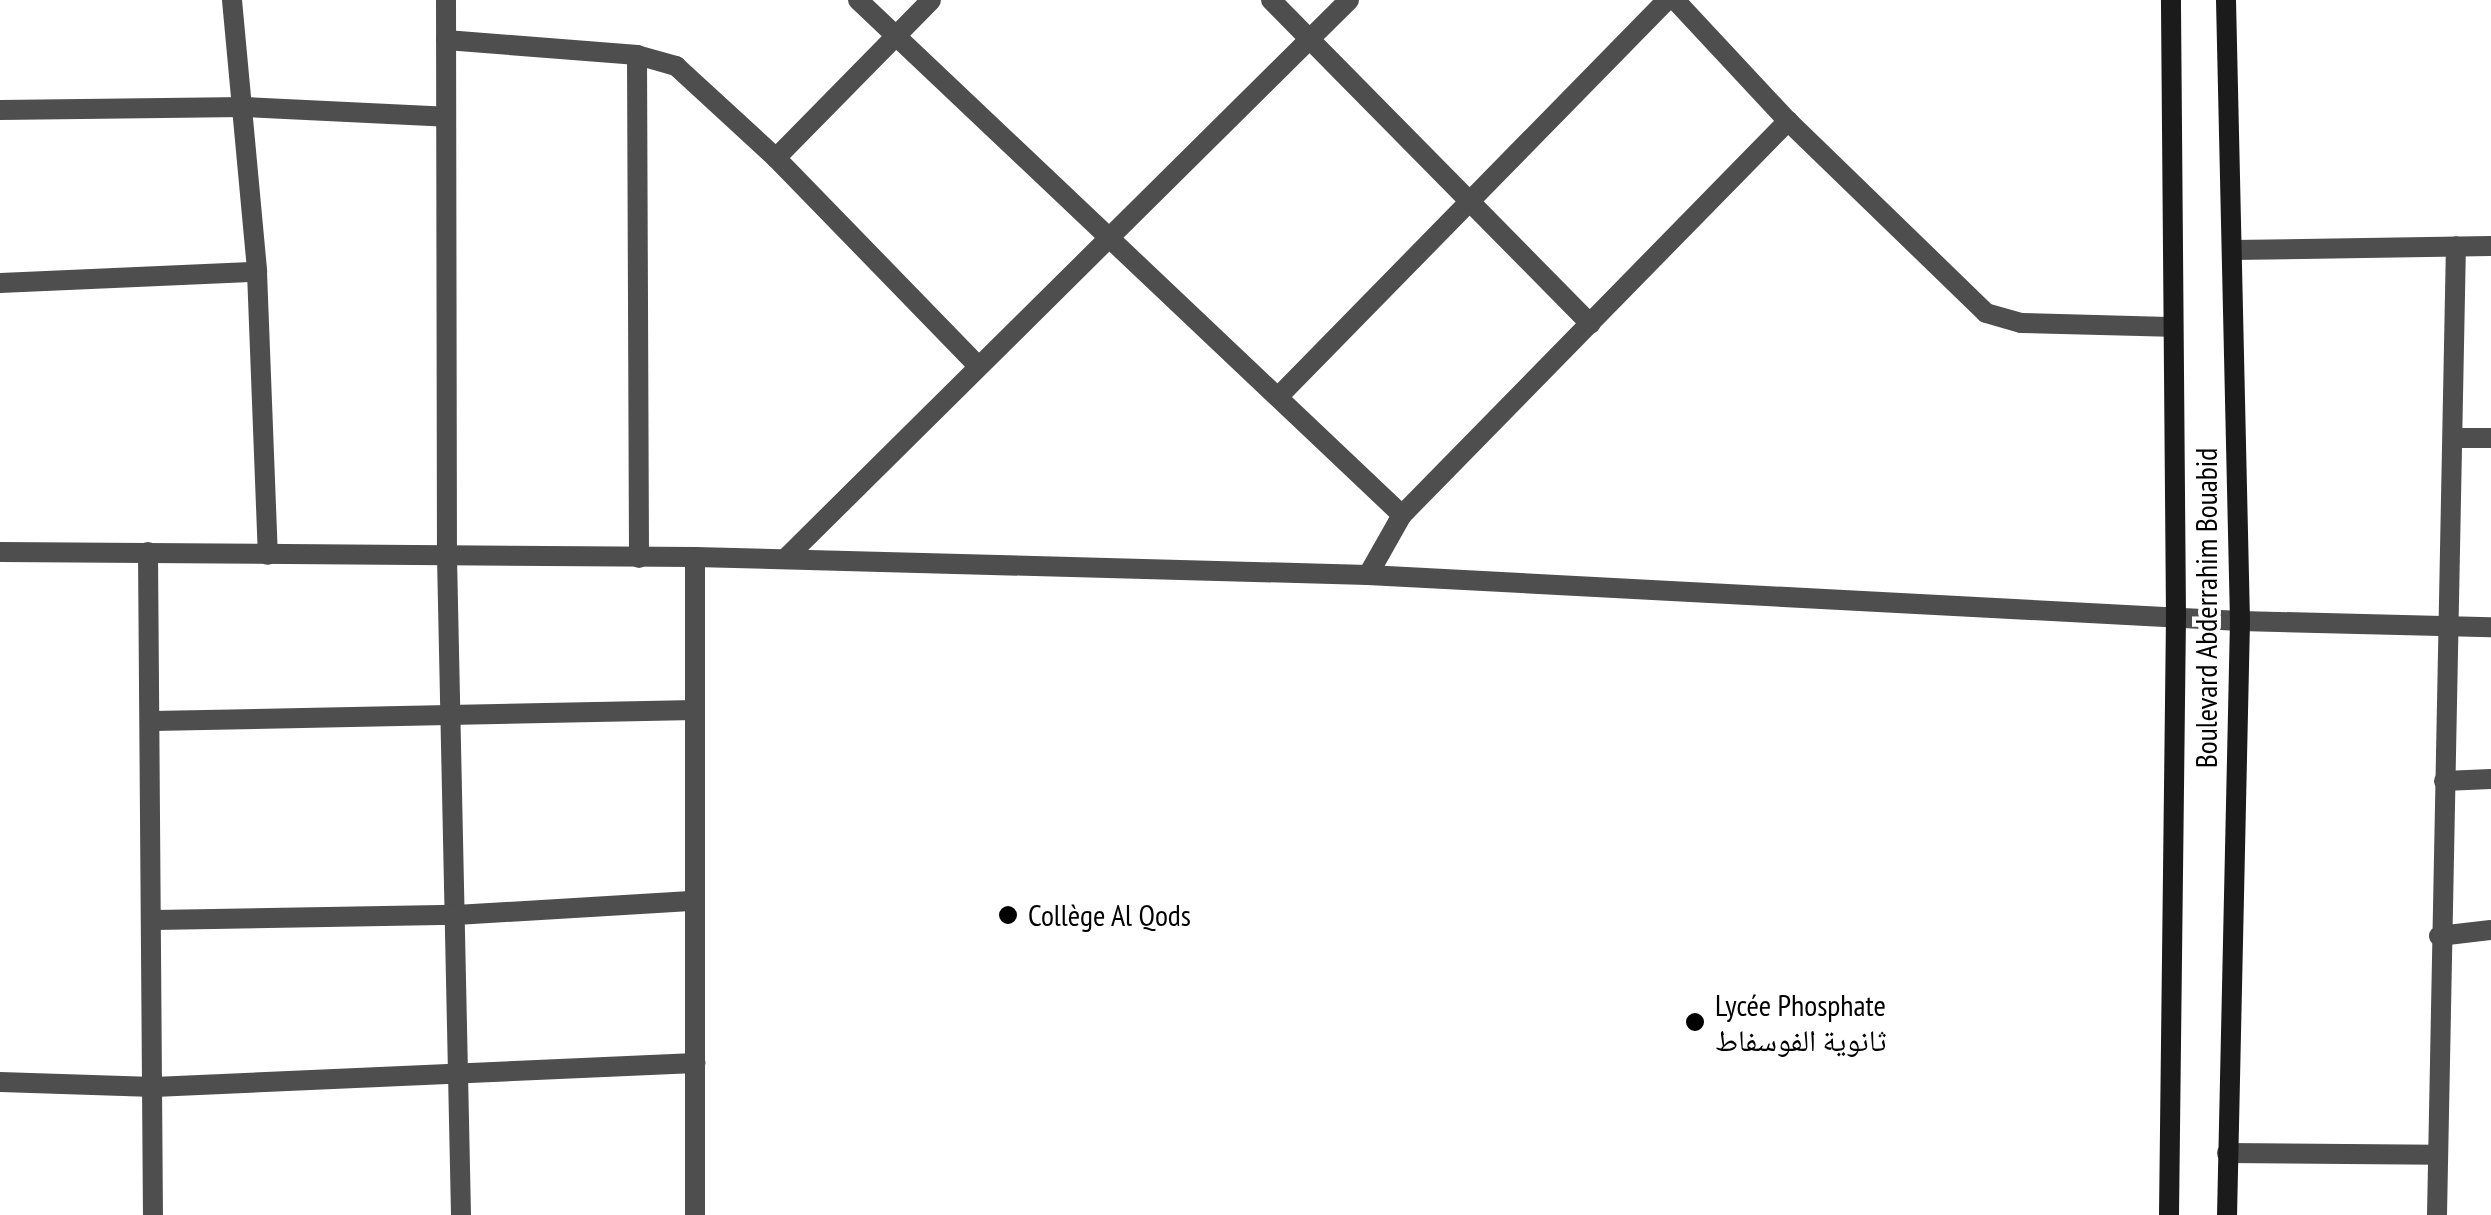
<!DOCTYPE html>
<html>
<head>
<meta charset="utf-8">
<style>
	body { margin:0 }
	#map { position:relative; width:2491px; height:1215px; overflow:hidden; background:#fff; font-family:"PT Sans Narrow","Noto Naskh Arabic",sans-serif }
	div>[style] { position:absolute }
	.lane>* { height:20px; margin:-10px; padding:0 10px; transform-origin:10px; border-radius:10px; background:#4e4e4e }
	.street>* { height:20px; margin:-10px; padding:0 10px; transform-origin:10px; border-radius:10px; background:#4e4e4e }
	.secondary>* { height:20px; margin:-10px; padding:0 10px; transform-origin:10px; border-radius:10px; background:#1b1b1b }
	.dots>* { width:28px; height:28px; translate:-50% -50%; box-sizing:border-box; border:5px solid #fff; border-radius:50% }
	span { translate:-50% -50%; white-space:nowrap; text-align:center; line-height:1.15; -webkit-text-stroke:8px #fff; paint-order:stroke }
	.street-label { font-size:30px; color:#000 }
	.poi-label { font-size:30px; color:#000 }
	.left { translate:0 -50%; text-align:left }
</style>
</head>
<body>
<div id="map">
	<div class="lane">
		<i style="left:2444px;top:781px;width:47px;rotate:-2.4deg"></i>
		<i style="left:2439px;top:936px;width:52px;rotate:-6.6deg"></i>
		<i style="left:2227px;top:1153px;width:209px;rotate:0.5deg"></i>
	</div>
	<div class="street">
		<i style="left:232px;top:0;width:273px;rotate:84.7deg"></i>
		<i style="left:257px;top:272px;width:283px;rotate:87.8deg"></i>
		<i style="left:446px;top:0;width:557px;rotate:89.9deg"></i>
		<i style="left:447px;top:557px;width:658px;rotate:88.78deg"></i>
		<i style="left:858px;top:0;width:749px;rotate:43.43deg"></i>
		<i style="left:1271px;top:0;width:455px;rotate:45.4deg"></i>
		<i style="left:1675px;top:0;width:166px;rotate:47deg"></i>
		<i style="left:1788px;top:121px;width:276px;rotate:44.1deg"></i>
		<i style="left:1986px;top:313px;width:36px;rotate:16deg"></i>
		<i style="left:2021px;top:323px;width:148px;rotate:1.5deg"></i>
		<i style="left:446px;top:40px;width:192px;rotate:4.5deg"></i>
		<i style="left:637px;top:55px;width:41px;rotate:15.8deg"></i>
		<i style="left:676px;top:66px;width:136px;rotate:42.6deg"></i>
		<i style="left:776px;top:158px;width:290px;rotate:45.8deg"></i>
		<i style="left:637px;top:55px;width:503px;rotate:89.77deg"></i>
		<i style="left:0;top:110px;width:245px;rotate:-0.7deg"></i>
		<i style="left:245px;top:107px;width:201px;rotate:2.8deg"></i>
		<i style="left:776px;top:158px;width:221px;rotate:-45.5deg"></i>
		<i style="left:2233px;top:250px;width:258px;rotate:-0.9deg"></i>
		<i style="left:0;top:283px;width:257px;rotate:-2.5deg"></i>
		<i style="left:1280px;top:395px;width:553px;rotate:-45.59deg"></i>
		<i style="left:2457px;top:438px;width:34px"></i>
		<i style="left:0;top:552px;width:695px;rotate:0.41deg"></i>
		<i style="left:695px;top:557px;width:673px;rotate:1.53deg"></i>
		<i style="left:1368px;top:575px;width:873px;rotate:3.02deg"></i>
		<i style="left:2240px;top:621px;width:251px;rotate:1.4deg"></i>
		<i style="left:148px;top:552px;width:663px;rotate:89.57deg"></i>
		<i style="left:785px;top:559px;width:794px;rotate:-44.74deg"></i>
		<i style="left:1368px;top:575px;width:69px;rotate:-60.5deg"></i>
		<i style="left:1402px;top:515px;width:552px;rotate:-45.59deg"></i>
		<i style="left:153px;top:721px;width:542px;rotate:-1.16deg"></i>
		<i style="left:155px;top:920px;width:301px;rotate:-1deg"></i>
		<i style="left:456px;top:915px;width:239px;rotate:-3.4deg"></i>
		<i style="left:0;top:1082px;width:154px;rotate:1.9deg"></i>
		<i style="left:154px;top:1087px;width:542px;rotate:-2.54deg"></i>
		<i style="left:695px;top:1215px;width:658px;rotate:-90deg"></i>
		<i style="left:2437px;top:1215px;width:969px;rotate:-88.88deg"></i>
	</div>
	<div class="secondary">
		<i style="left:2226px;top:0;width:621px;rotate:88.71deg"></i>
		<i style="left:2240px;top:621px;width:594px;rotate:91.25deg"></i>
		<i style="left:2169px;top:1215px;width:599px;rotate:-89.33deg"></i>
		<i style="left:2176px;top:616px;width:616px;rotate:-90.47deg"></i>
	</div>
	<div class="dots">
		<i style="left:1008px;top:915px;background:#000"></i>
		<i style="left:1695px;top:1022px;background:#000"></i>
	</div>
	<div class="street-label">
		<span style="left:2206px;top:608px;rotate:-90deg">Boulevard Abderrahim Bouabid</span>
	</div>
	<div class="poi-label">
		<span class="left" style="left:1028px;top:915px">Collège Al Qods</span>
		<span class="left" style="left:1715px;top:1022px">Lycée Phosphate<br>ثانوية الفوسفاط</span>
	</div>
</div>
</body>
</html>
